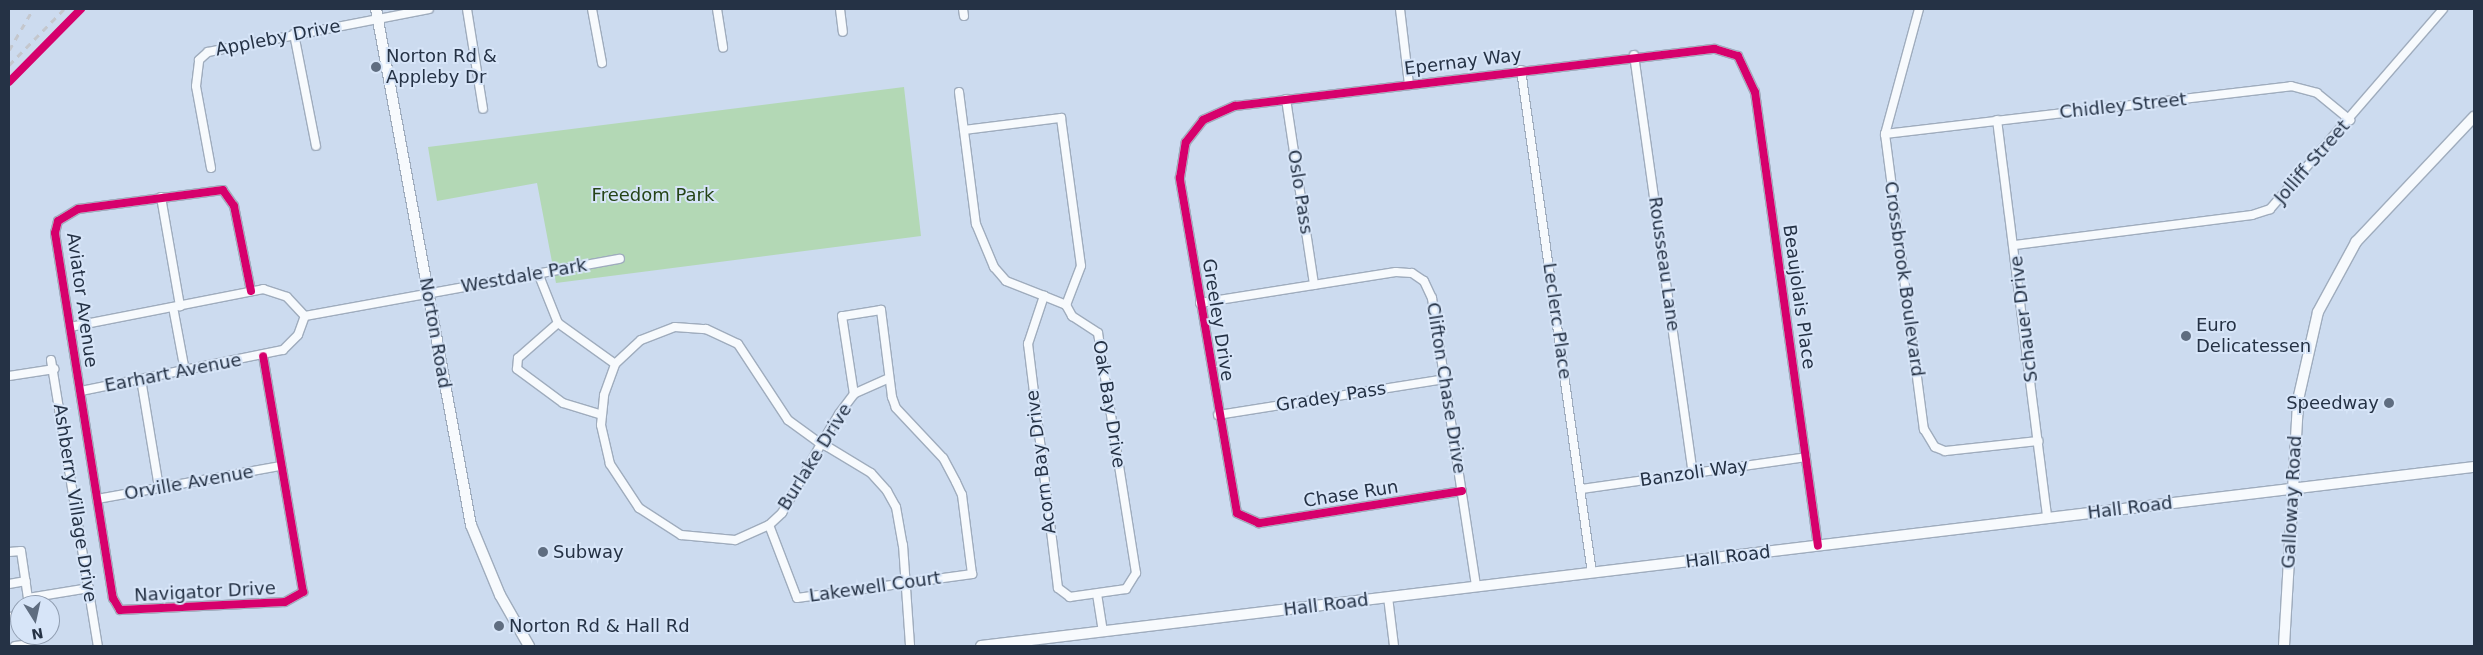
<!DOCTYPE html>
<html>
<head>
<meta charset="utf-8">
<style>
	body { margin:0 }
	#map { position:relative; width:2483px; height:655px; overflow:hidden; background:#ccdbef; font-family:"DejaVu Sans",sans-serif }
	div>[style] { position:absolute }
	.green>* { inset:0; background:#b3d8b5 }
	.roads { filter:drop-shadow(1px 0 #9facbd) drop-shadow(-1px 0 #9facbd) drop-shadow(0 1px #9facbd) drop-shadow(0 -1px #9facbd) }
	.street>* { height:8px; margin:-4px; padding:0 4px; transform-origin:4px; border-radius:4px; background:#f7fafd }
	.secondary>* { height:10px; margin:-5px; padding:0 5px; transform-origin:5px; border-radius:5px; background:#f7fafd }
	.rail>* { height:2.5px; margin-top:-1.25px; transform-origin:0; background:repeating-linear-gradient(90deg,#c4c7cd 0 6px,transparent 0 12px) }
	.cycleway>* { height:8px; margin:-4px; padding:0 4px; transform-origin:4px; border-radius:4px; background:#d6006c }
	.dots>* { width:14px; height:14px; translate:-50% -50%; box-sizing:border-box; border:2px solid #d7e5f8; border-radius:50% }
	span { translate:-50% -50%; white-space:nowrap; text-align:center; line-height:1.15; -webkit-text-stroke:4px #d7e5f8; paint-order:stroke }
	.street-label { font-size:18px; color:#253245 }
	.poi-label { font-size:18px; color:#253245 }
	.left { translate:0 -50%; text-align:left }
	.right { translate:-100% -50%; text-align:right }
	.park-label { font-size:18px; color:#254417 }
	.frame { position:absolute; inset:0; border:10px solid #253245; pointer-events:none }
	.north { position:absolute; left:10px; top:595px; width:50px; height:50px; box-sizing:border-box; background:#d7e5f8; border:1px solid #909db0; border-radius:50%; rotate:170deg; font-size:14px; font-weight:700; line-height:20px; text-align:center; color:#253245 }
	.north::after { content:''; display:block; margin:auto; width:18px; height:22px; background:#5f6d80; clip-path:polygon(50% 0,100% 100%,50% 72%,0 100%) }
</style>
</head>
<body>
<div id="map">
	<div class="green">
		<i style="clip-path:polygon(904px 87px,921px 236px,556px 283px,537px 183px,437px 201px,428px 147px)"></i>
	</div>
	<div class="roads">
		<div class="street">
			<i style="left:467px;top:9px;width:101px;rotate:80.9deg"></i>
			<i style="left:592px;top:9px;width:55px;rotate:79.5deg"></i>
			<i style="left:717px;top:9px;width:39px;rotate:81deg"></i>
			<i style="left:840px;top:9px;width:23px;rotate:83deg"></i>
			<i style="left:963px;top:9px;width:7px;rotate:82deg"></i>
			<i style="left:1400px;top:9px;width:76px;rotate:83.2deg"></i>
			<i style="left:1919px;top:9px;width:130px;rotate:105.2deg"></i>
			<i style="left:1885px;top:134px;width:298px;rotate:82.5deg"></i>
			<i style="left:1924px;top:429px;width:21px;rotate:59deg"></i>
			<i style="left:1935px;top:447px;width:11px;rotate:22deg"></i>
			<i style="left:1945px;top:451px;width:94px;rotate:-6.1deg"></i>
			<i style="left:294px;top:34px;width:114px;rotate:78.9deg"></i>
			<i style="left:1634px;top:55px;width:422px;rotate:82deg"></i>
			<i style="left:1521px;top:70px;width:508px;rotate:81.97deg"></i>
			<i style="left:959px;top:92px;width:133px;rotate:82.7deg"></i>
			<i style="left:976px;top:224px;width:47px;rotate:67.3deg"></i>
			<i style="left:994px;top:267px;width:18px;rotate:49deg"></i>
			<i style="left:1006px;top:281px;width:41px;rotate:21.5deg"></i>
			<i style="left:1044px;top:296px;width:24px;rotate:22deg"></i>
			<i style="left:1066px;top:305px;width:13px;rotate:61deg"></i>
			<i style="left:1072px;top:316px;width:31px;rotate:33deg"></i>
			<i style="left:1098px;top:333px;width:243px;rotate:81deg"></i>
			<i style="left:1136px;top:573px;width:19px;rotate:122deg"></i>
			<i style="left:1126px;top:589px;width:57px;rotate:171.9deg"></i>
			<i style="left:1070px;top:597px;width:15px;rotate:-143deg"></i>
			<i style="left:1058px;top:588px;width:246px;rotate:-97deg"></i>
			<i style="left:1028px;top:344px;width:51px;rotate:-71.6deg"></i>
			<i style="left:1286px;top:99px;width:188px;rotate:81.4deg"></i>
			<i style="left:1997px;top:120px;width:401px;rotate:82.8deg"></i>
			<i style="left:964px;top:130px;width:98px;rotate:-7.1deg"></i>
			<i style="left:1061px;top:118px;width:149px;rotate:82.3deg"></i>
			<i style="left:1081px;top:266px;width:42px;rotate:111deg"></i>
			<i style="left:1885px;top:134px;width:409px;rotate:-6.7deg"></i>
			<i style="left:2291px;top:86px;width:27px;rotate:15deg"></i>
			<i style="left:2317px;top:93px;width:43px;rotate:39.3deg"></i>
			<i style="left:211px;top:168px;width:83px;rotate:-100.4deg"></i>
			<i style="left:196px;top:86px;width:26px;rotate:-83deg"></i>
			<i style="left:199px;top:60px;width:12px;rotate:-42deg"></i>
			<i style="left:208px;top:52px;width:225px;rotate:-11deg"></i>
			<i style="left:161px;top:197px;width:111px;rotate:80.1deg"></i>
			<i style="left:2015px;top:245px;width:239px;rotate:-7.2deg"></i>
			<i style="left:2252px;top:215px;width:19px;rotate:-18deg"></i>
			<i style="left:2270px;top:209px;width:264px;rotate:-49.1deg"></i>
			<i style="left:538px;top:273px;width:54px;rotate:68.2deg"></i>
			<i style="left:558px;top:323px;width:70px;rotate:35.7deg"></i>
			<i style="left:251px;top:291px;width:87px;rotate:-101.3deg"></i>
			<i style="left:234px;top:206px;width:19px;rotate:-125deg"></i>
			<i style="left:223px;top:190px;width:146px;rotate:172.5deg"></i>
			<i style="left:78px;top:209px;width:23px;rotate:149deg"></i>
			<i style="left:58px;top:221px;width:12px;rotate:104deg"></i>
			<i style="left:55px;top:233px;width:370px;rotate:81deg"></i>
			<i style="left:113px;top:598px;width:14px;rotate:60deg"></i>
			<i style="left:120px;top:610px;width:165px;rotate:-2.8deg"></i>
			<i style="left:285px;top:602px;width:21px;rotate:-29deg"></i>
			<i style="left:303px;top:592px;width:239px;rotate:-99.6deg"></i>
			<i style="left:1200px;top:303px;width:198px;rotate:-9deg"></i>
			<i style="left:1396px;top:272px;width:16px;rotate:4deg"></i>
			<i style="left:1412px;top:273px;width:14px;rotate:34deg"></i>
			<i style="left:1424px;top:281px;width:19px;rotate:65deg"></i>
			<i style="left:1432px;top:298px;width:292px;rotate:81.3deg"></i>
			<i style="left:173px;top:307px;width:65px;rotate:79.4deg"></i>
			<i style="left:305px;top:316px;width:320px;rotate:-10.3deg"></i>
			<i style="left:558px;top:323px;width:53px;rotate:138.8deg"></i>
			<i style="left:518px;top:358px;width:11px;rotate:95deg"></i>
			<i style="left:517px;top:369px;width:57px;rotate:36.5deg"></i>
			<i style="left:563px;top:403px;width:39px;rotate:17deg"></i>
			<i style="left:70px;top:327px;width:197px;rotate:-11.1deg"></i>
			<i style="left:263px;top:289px;width:25px;rotate:18deg"></i>
			<i style="left:287px;top:297px;width:26px;rotate:47deg"></i>
			<i style="left:51px;top:360px;width:290px;rotate:80.7deg"></i>
			<i style="left:9px;top:376px;width:46px;rotate:-8.8deg"></i>
			<i style="left:141px;top:379px;width:110px;rotate:80.6deg"></i>
			<i style="left:887px;top:379px;width:36px;rotate:156deg"></i>
			<i style="left:854px;top:394px;width:25px;rotate:127deg"></i>
			<i style="left:839px;top:414px;width:35px;rotate:121deg"></i>
			<i style="left:821px;top:444px;width:79px;rotate:119.5deg"></i>
			<i style="left:782px;top:513px;width:18px;rotate:137deg"></i>
			<i style="left:769px;top:525px;width:37px;rotate:156deg"></i>
			<i style="left:735px;top:540px;width:54px;rotate:-174.7deg"></i>
			<i style="left:681px;top:535px;width:50px;rotate:-147.3deg"></i>
			<i style="left:639px;top:508px;width:53px;rotate:-123.4deg"></i>
			<i style="left:610px;top:464px;width:40px;rotate:-103deg"></i>
			<i style="left:601px;top:425px;width:30px;rotate:-84deg"></i>
			<i style="left:604px;top:395px;width:33px;rotate:-70deg"></i>
			<i style="left:615px;top:364px;width:35px;rotate:-43deg"></i>
			<i style="left:641px;top:340px;width:36px;rotate:-21deg"></i>
			<i style="left:675px;top:327px;width:31px;rotate:4deg"></i>
			<i style="left:706px;top:329px;width:35px;rotate:25deg"></i>
			<i style="left:738px;top:344px;width:91px;rotate:56.7deg"></i>
			<i style="left:788px;top:420px;width:37px;rotate:36deg"></i>
			<i style="left:818px;top:442px;width:4px;rotate:34deg"></i>
			<i style="left:821px;top:444px;width:8px;rotate:23deg"></i>
			<i style="left:828px;top:447px;width:50px;rotate:31.2deg"></i>
			<i style="left:871px;top:473px;width:24px;rotate:48deg"></i>
			<i style="left:887px;top:491px;width:18px;rotate:61deg"></i>
			<i style="left:896px;top:507px;width:39px;rotate:80deg"></i>
			<i style="left:903px;top:545px;width:101px;rotate:86deg"></i>
			<i style="left:81px;top:391px;width:206px;rotate:-11.5deg"></i>
			<i style="left:283px;top:350px;width:21px;rotate:-45deg"></i>
			<i style="left:298px;top:335px;width:20px;rotate:-70deg"></i>
			<i style="left:1218px;top:415px;width:230px;rotate:-9deg"></i>
			<i style="left:1582px;top:489px;width:226px;rotate:-8.1deg"></i>
			<i style="left:1462px;top:491px;width:206px;rotate:171deg"></i>
			<i style="left:1259px;top:523px;width:24px;rotate:-156deg"></i>
			<i style="left:1237px;top:513px;width:340px;rotate:-99.7deg"></i>
			<i style="left:1180px;top:178px;width:36px;rotate:-81deg"></i>
			<i style="left:1186px;top:142px;width:28px;rotate:-52deg"></i>
			<i style="left:1203px;top:120px;width:35px;rotate:-24deg"></i>
			<i style="left:1235px;top:106px;width:483px;rotate:-6.8deg"></i>
			<i style="left:1715px;top:49px;width:24px;rotate:17deg"></i>
			<i style="left:1738px;top:56px;width:40px;rotate:65deg"></i>
			<i style="left:1755px;top:92px;width:458px;rotate:82.1deg"></i>
			<i style="left:97px;top:499px;width:187px;rotate:-10.2deg"></i>
			<i style="left:769px;top:525px;width:78px;rotate:69deg"></i>
			<i style="left:797px;top:598px;width:177px;rotate:-7.8deg"></i>
			<i style="left:972px;top:574px;width:80px;rotate:-97.2deg"></i>
			<i style="left:962px;top:495px;width:14px;rotate:-115deg"></i>
			<i style="left:956px;top:482px;width:27px;rotate:-118deg"></i>
			<i style="left:943px;top:458px;width:69px;rotate:-133.2deg"></i>
			<i style="left:896px;top:408px;width:12px;rotate:-110deg"></i>
			<i style="left:892px;top:397px;width:88px;rotate:-97.2deg"></i>
			<i style="left:881px;top:310px;width:39px;rotate:171deg"></i>
			<i style="left:842px;top:316px;width:79px;rotate:81.3deg"></i>
			<i style="left:9px;top:552px;width:12px;rotate:-5deg"></i>
			<i style="left:21px;top:551px;width:55px;rotate:81.6deg"></i>
			<i style="left:9px;top:584px;width:17px;rotate:-10deg"></i>
			<i style="left:1097px;top:594px;width:38px;rotate:81deg"></i>
			<i style="left:1388px;top:597px;width:49px;rotate:83deg"></i>
			<i style="left:28px;top:598px;width:62px;rotate:-9.3deg"></i>
			<i style="left:9px;top:617px;width:11px;rotate:-5deg"></i>
			<i style="left:15px;top:646px;width:16px;rotate:-7deg"></i>
			<i style="left:31px;top:644px;width:9px;rotate:-72deg"></i>
		</div>
		<div class="secondary">
			<i style="left:376px;top:9px;width:525px;rotate:79.57deg"></i>
			<i style="left:471px;top:525px;width:76px;rotate:67.5deg"></i>
			<i style="left:500px;top:595px;width:59px;rotate:60.4deg"></i>
			<i style="left:981px;top:646px;width:1504px;rotate:-6.84deg"></i>
			<i style="left:2284px;top:646px;width:246px;rotate:-86.7deg"></i>
			<i style="left:2298px;top:400px;width:90px;rotate:-77.2deg"></i>
			<i style="left:2318px;top:312px;width:80px;rotate:-61.5deg"></i>
			<i style="left:2356px;top:242px;width:172px;rotate:-46.7deg"></i>
		</div>
	</div>
	<div class="rail">
		<i style="left:9px;top:50px;width:48px;rotate:-59.7deg"></i>
		<i style="left:9px;top:65px;width:78px;rotate:-45.5deg"></i>
	</div>
	<div class="cycleway">
		<i style="left:9px;top:82px;width:103px;rotate:-45.4deg"></i>
		<i style="left:251px;top:291px;width:87px;rotate:-101.3deg"></i>
		<i style="left:234px;top:206px;width:19px;rotate:-125deg"></i>
		<i style="left:223px;top:190px;width:146px;rotate:172.5deg"></i>
		<i style="left:78px;top:209px;width:23px;rotate:149deg"></i>
		<i style="left:58px;top:221px;width:12px;rotate:104deg"></i>
		<i style="left:55px;top:233px;width:370px;rotate:81deg"></i>
		<i style="left:113px;top:598px;width:14px;rotate:60deg"></i>
		<i style="left:120px;top:610px;width:165px;rotate:-2.8deg"></i>
		<i style="left:285px;top:602px;width:21px;rotate:-29deg"></i>
		<i style="left:303px;top:592px;width:239px;rotate:-99.6deg"></i>
		<i style="left:1462px;top:491px;width:206px;rotate:171deg"></i>
		<i style="left:1259px;top:523px;width:24px;rotate:-156deg"></i>
		<i style="left:1237px;top:513px;width:340px;rotate:-99.7deg"></i>
		<i style="left:1180px;top:178px;width:36px;rotate:-81deg"></i>
		<i style="left:1186px;top:142px;width:28px;rotate:-52deg"></i>
		<i style="left:1203px;top:120px;width:35px;rotate:-24deg"></i>
		<i style="left:1235px;top:106px;width:483px;rotate:-6.8deg"></i>
		<i style="left:1715px;top:49px;width:24px;rotate:17deg"></i>
		<i style="left:1738px;top:56px;width:40px;rotate:65deg"></i>
		<i style="left:1755px;top:92px;width:458px;rotate:82.1deg"></i>
	</div>
	<div class="dots">
		<i style="left:376px;top:67px;background:#5f6d80"></i>
		<i style="left:2186px;top:336px;background:#5f6d80"></i>
		<i style="left:2389px;top:403px;background:#5f6d80"></i>
		<i style="left:543px;top:552px;background:#5f6d80"></i>
		<i style="left:499px;top:626px;background:#5f6d80"></i>
	</div>
	<div class="street-label">
		<span style="left:278px;top:38px;rotate:-11deg">Appleby Drive</span>
		<span style="left:1463px;top:62px;rotate:-7deg">Epernay Way</span>
		<span style="left:2123px;top:106px;rotate:-6deg">Chidley Street</span>
		<span style="left:2312px;top:162px;rotate:-49deg">Jolliff Street</span>
		<span style="left:1300px;top:192px;rotate:81deg">Oslo Pass</span>
		<span style="left:1664px;top:264px;rotate:82deg">Rousseau Lane</span>
		<span style="left:524px;top:276px;rotate:-10deg">Westdale Park</span>
		<span style="left:1904px;top:279px;rotate:82deg">Crossbrook Boulevard</span>
		<span style="left:1799px;top:297px;rotate:82deg">Beaujolais Place</span>
		<span style="left:82px;top:300px;rotate:82deg">Aviator Avenue</span>
		<span style="left:2024px;top:319px;rotate:-97deg">Schauer Drive</span>
		<span style="left:1218px;top:320px;rotate:81deg">Greeley Drive</span>
		<span style="left:1557px;top:321px;rotate:82deg">Leclerc Place</span>
		<span style="left:435px;top:333px;rotate:80deg">Norton Road</span>
		<span style="left:173px;top:373px;rotate:-11deg">Earhart Avenue</span>
		<span style="left:1446px;top:388px;rotate:81deg">Clifton Chase Drive</span>
		<span style="left:1331px;top:397px;rotate:-9deg">Gradey Pass</span>
		<span style="left:1109px;top:404px;rotate:81deg">Oak Bay Drive</span>
		<span style="left:815px;top:457px;rotate:-58deg">Burlake Drive</span>
		<span style="left:1041px;top:462px;rotate:-97deg">Acorn Bay Drive</span>
		<span style="left:1694px;top:473px;rotate:-8deg">Banzoli Way</span>
		<span style="left:189px;top:483px;rotate:-10deg">Orville Avenue</span>
		<span style="left:1351px;top:494px;rotate:-9deg">Chase Run</span>
		<span style="left:2292px;top:502px;rotate:-87deg">Galloway Road</span>
		<span style="left:75px;top:503px;rotate:81deg">Ashberry Village Drive</span>
		<span style="left:2130px;top:508px;rotate:-7deg">Hall Road</span>
		<span style="left:1728px;top:557px;rotate:-7deg">Hall Road</span>
		<span style="left:875px;top:587px;rotate:-8deg">Lakewell Court</span>
		<span style="left:205px;top:592px;rotate:-3deg">Navigator Drive</span>
		<span style="left:1326px;top:605px;rotate:-7deg">Hall Road</span>
	</div>
	<div class="poi-label">
		<span class="left" style="left:386px;top:67px">Norton Rd &amp;<br>Appleby Dr</span>
		<span class="left" style="left:2196px;top:336px">Euro<br>Delicatessen</span>
		<span class="right" style="left:2379px;top:403px">Speedway</span>
		<span class="left" style="left:553px;top:552px">Subway</span>
		<span class="left" style="left:509px;top:626px">Norton Rd &amp; Hall Rd</span>
	</div>
	<div class="park-label">
		<span style="left:653px;top:195px">Freedom Park</span>
	</div>
	<div class="frame"></div>
	<div class="north">N</div>
</div>
</body>
</html>
